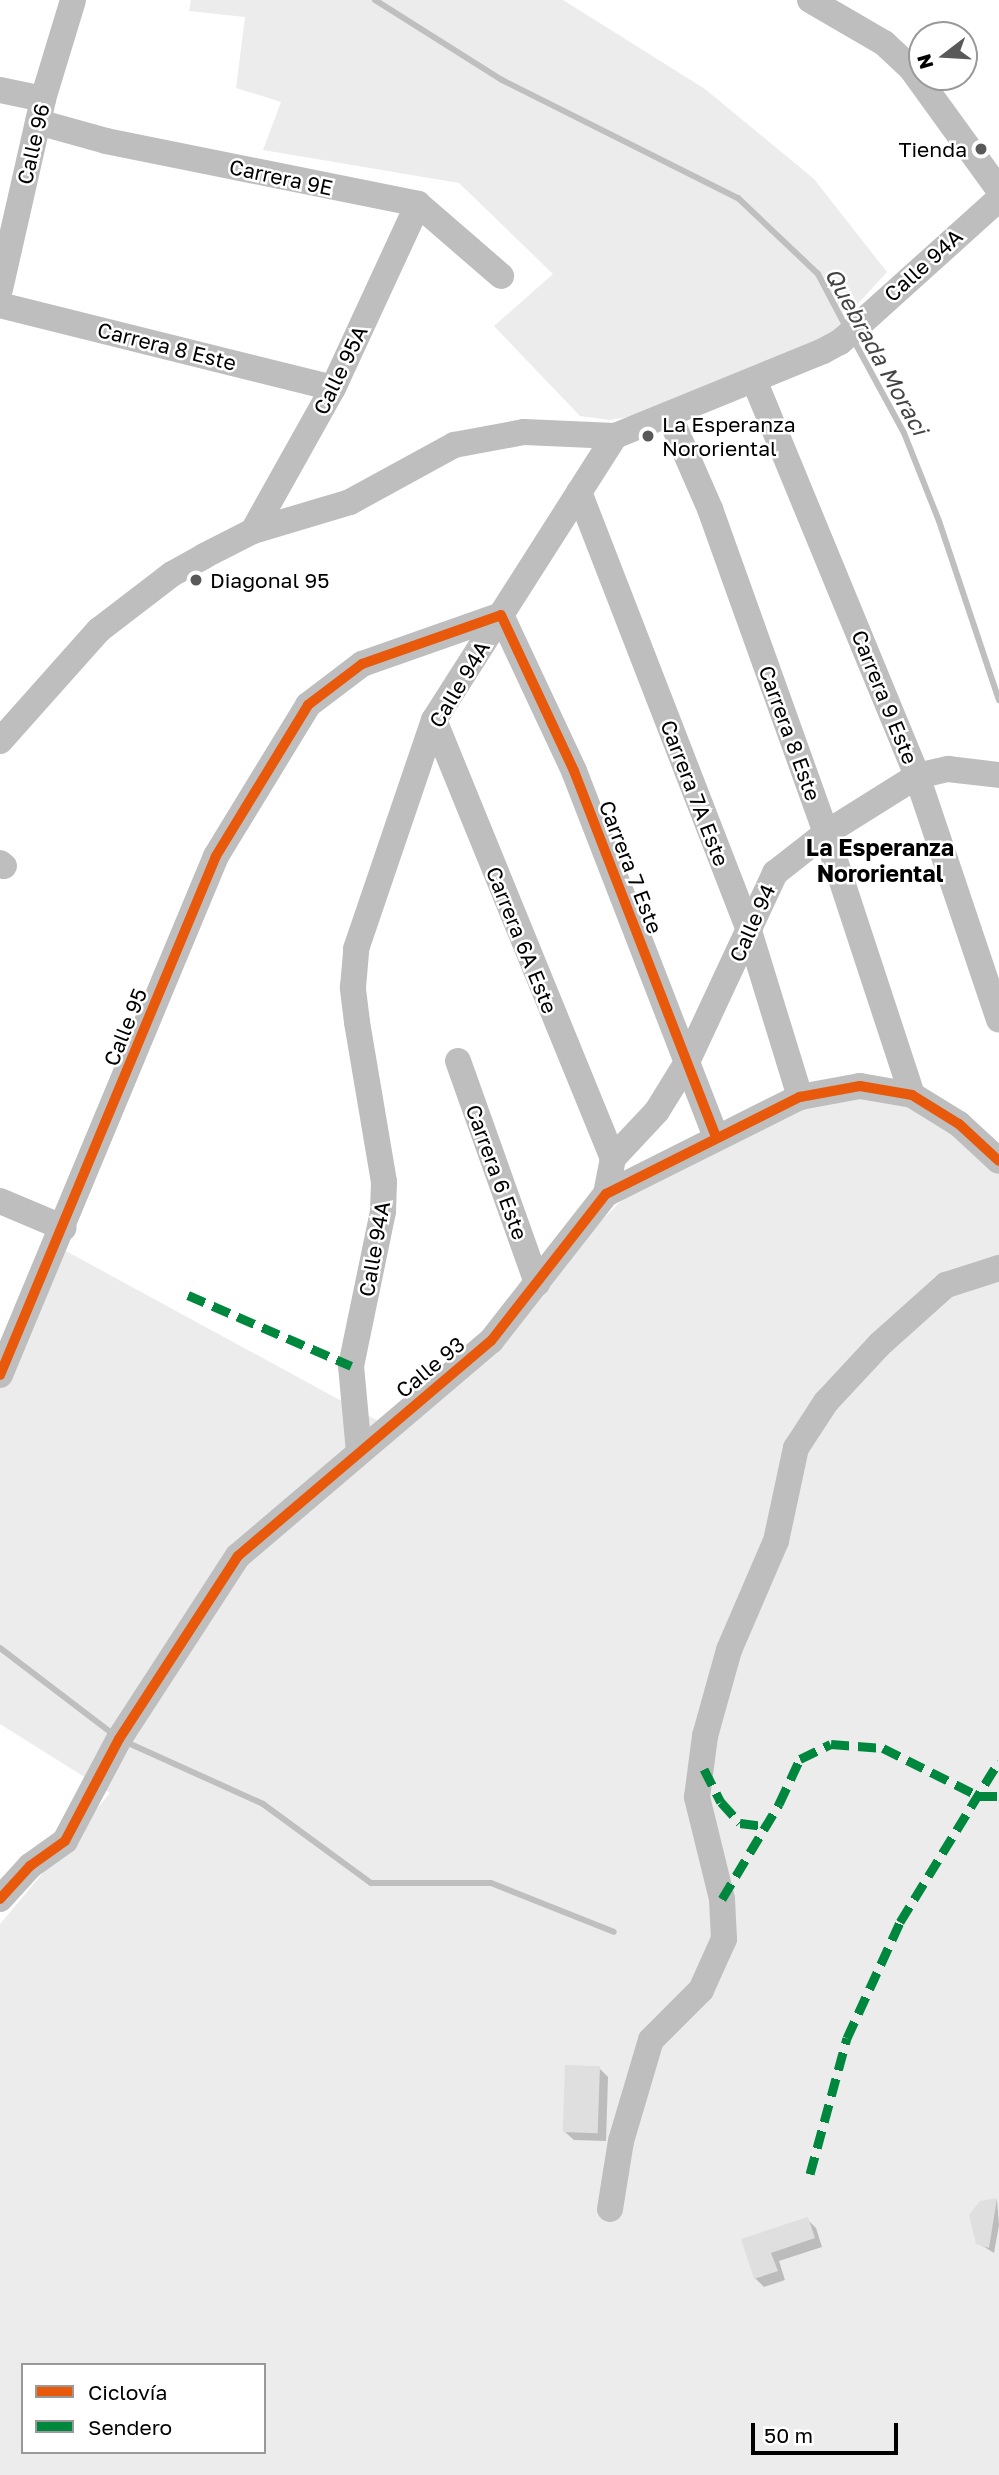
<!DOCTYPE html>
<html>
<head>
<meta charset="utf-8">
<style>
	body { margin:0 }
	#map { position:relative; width:999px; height:2475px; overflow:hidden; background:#fff; font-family:"Golos Text",sans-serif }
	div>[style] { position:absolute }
	.green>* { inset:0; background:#ececec }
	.shadow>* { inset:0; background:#0003 }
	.stream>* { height:6px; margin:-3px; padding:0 3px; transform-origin:3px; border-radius:3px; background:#bfbfbf }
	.building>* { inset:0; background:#dfdfdf; transform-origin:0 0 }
	.minor>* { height:26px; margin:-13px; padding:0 13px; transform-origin:13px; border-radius:13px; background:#bebebe }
	.quiet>* { height:9px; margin-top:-4.5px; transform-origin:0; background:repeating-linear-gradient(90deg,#00873e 0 18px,transparent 0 27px) }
	.cycleway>* { height:10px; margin:-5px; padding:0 5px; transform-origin:5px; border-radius:5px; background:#e8590c }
	.dots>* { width:19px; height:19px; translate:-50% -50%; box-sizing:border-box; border:4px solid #fff; border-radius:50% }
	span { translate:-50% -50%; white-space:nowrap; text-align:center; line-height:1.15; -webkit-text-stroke:5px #fff; paint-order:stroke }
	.street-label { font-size:21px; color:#000 }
	.poi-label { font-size:21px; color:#000 }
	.right { translate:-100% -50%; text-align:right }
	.left { translate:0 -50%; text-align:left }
	.water-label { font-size:23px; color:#444; font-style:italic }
	.neighbourhood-label { font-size:23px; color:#000; font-weight:700 }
	.legend { position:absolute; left:21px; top:2363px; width:245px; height:91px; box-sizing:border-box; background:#fff; border:2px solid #999; margin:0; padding:9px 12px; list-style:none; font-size:21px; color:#000 }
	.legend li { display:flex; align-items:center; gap:14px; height:35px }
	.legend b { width:35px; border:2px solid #999 }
	.north { position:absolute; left:908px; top:21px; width:70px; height:70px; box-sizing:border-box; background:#fff; border:2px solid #999; border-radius:50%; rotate:253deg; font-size:19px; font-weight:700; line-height:28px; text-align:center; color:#000 }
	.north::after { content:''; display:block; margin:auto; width:24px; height:32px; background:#595959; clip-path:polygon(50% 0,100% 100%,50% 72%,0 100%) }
	.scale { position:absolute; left:751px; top:2423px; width:147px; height:32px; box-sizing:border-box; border:4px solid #000; border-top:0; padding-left:9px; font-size:21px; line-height:24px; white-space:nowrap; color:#000; -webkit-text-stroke:5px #fff; paint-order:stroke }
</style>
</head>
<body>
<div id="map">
	<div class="green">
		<i style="clip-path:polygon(191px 0,563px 0,705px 89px,814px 179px,887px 272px,832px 332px,802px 351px,640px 415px,610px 420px,580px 416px,494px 326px,553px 274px,459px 183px,263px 150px,281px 102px,236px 88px,245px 17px,189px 11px)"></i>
		<i style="clip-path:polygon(evenodd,905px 1080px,999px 1146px,999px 2475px,0 2475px,0 1924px,110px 1793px,0 1724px,0 1383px,64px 1250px,393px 1429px,634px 1188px,737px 1121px,905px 1080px,23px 2365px,264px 2365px,264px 2452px,23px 2452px,23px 2365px)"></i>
	</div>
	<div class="shadow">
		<i style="clip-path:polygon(599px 2068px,608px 2077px,606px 2141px,574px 2140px,565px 2132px)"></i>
		<i style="clip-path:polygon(997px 2200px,999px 2225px,994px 2253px,978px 2243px,981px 2202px)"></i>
		<i style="clip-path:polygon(807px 2219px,816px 2228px,822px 2247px,779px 2261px,785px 2280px,764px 2287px,755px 2278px,743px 2240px)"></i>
	</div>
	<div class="stream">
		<i style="left:375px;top:0;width:150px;rotate:32.2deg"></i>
		<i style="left:502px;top:80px;width:264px;rotate:26.6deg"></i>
		<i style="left:738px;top:198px;width:110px;rotate:43.5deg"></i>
		<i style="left:818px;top:274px;width:60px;rotate:62.2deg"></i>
		<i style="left:853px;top:339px;width:107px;rotate:61.5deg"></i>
		<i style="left:904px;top:433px;width:95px;rotate:68.3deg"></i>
		<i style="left:939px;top:521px;width:189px;rotate:71.5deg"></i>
		<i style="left:0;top:1648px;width:143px;rotate:37.3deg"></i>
		<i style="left:126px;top:1742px;width:150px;rotate:24.3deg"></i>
		<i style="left:263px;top:1804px;width:134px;rotate:36.2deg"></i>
		<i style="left:371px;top:1883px;width:120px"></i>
		<i style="left:491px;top:1883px;width:132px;rotate:21.7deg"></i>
	</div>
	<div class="building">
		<i style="left:565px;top:2065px;width:35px;height:67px;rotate:2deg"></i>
		<i style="clip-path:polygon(997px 2198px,989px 2248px,976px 2244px,969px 2215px,980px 2201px)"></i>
		<i style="clip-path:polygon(808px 2217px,815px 2238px,771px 2253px,778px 2271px,754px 2279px,741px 2239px)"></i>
	</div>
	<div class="minor">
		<i style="left:810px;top:0;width:86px;rotate:30.2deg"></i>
		<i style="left:884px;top:43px;width:35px;rotate:43deg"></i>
		<i style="left:910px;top:67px;width:152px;rotate:54.1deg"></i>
		<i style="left:0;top:90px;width:44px;rotate:11.8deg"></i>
		<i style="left:38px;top:122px;width:71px;rotate:15.6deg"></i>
		<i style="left:106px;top:141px;width:318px;rotate:11.4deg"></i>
		<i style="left:418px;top:204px;width:110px;rotate:40.9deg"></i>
		<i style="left:0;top:289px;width:195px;rotate:-77.2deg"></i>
		<i style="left:43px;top:99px;width:103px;rotate:-73.1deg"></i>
		<i style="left:0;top:305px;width:343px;rotate:14deg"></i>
		<i style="left:754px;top:380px;width:428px;rotate:67.6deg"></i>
		<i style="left:917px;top:776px;width:257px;rotate:71.4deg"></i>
		<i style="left:669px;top:415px;width:103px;rotate:66.4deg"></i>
		<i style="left:710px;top:509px;width:344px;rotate:70.3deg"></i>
		<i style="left:826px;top:833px;width:276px;rotate:71.8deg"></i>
		<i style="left:579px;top:492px;width:471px;rotate:68.8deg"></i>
		<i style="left:749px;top:931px;width:174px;rotate:72.9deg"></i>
		<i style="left:253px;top:531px;width:164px;rotate:-60.8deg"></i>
		<i style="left:333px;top:388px;width:203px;rotate:-65.2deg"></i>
		<i style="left:434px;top:720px;width:473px;rotate:67.8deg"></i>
		<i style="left:0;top:741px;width:149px;rotate:-48.3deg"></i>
		<i style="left:99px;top:630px;width:92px;rotate:-37.5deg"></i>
		<i style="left:172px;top:574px;width:37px;rotate:-29deg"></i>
		<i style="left:204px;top:556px;width:55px;rotate:-27deg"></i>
		<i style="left:253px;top:531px;width:101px;rotate:-16.6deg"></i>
		<i style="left:350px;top:502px;width:119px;rotate:-28.7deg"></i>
		<i style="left:454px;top:445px;width:71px;rotate:-10.5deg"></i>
		<i style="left:524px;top:432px;width:91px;rotate:2.5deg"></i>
		<i style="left:615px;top:436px;width:225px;rotate:-22.2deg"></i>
		<i style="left:823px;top:351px;width:19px;rotate:-28deg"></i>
		<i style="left:840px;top:342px;width:214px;rotate:-42deg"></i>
		<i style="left:0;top:863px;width:5px;rotate:37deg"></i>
		<i style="left:458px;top:1061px;width:236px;rotate:70.4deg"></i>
		<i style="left:606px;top:1194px;width:37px;rotate:-79deg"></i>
		<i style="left:613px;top:1158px;width:64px;rotate:-46.9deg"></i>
		<i style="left:657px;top:1111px;width:55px;rotate:-58.3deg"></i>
		<i style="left:686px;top:1064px;width:211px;rotate:-65deg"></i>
		<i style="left:775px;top:873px;width:65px;rotate:-38.1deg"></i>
		<i style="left:826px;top:833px;width:107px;rotate:-32.1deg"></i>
		<i style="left:917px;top:776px;width:32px;rotate:-13deg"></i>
		<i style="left:948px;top:769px;width:51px;rotate:6.7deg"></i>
		<i style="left:0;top:1201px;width:69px;rotate:22.9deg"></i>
		<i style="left:0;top:1375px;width:562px;rotate:-67.4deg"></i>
		<i style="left:216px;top:856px;width:177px;rotate:-58.6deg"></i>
		<i style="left:308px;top:705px;width:68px;rotate:-37.2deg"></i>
		<i style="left:362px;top:664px;width:147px;rotate:-19.4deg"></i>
		<i style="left:501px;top:615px;width:172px;rotate:64.9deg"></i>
		<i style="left:574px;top:771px;width:393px;rotate:68.8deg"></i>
		<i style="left:359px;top:1452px;width:86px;rotate:-95.3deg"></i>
		<i style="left:351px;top:1366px;width:158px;rotate:-78.3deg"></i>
		<i style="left:383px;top:1211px;width:29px;rotate:-88deg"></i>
		<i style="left:384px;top:1182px;width:162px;rotate:-99.6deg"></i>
		<i style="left:357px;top:1022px;width:35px;rotate:-97deg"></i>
		<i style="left:353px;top:987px;width:38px;rotate:-85deg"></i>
		<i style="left:356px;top:949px;width:242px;rotate:-71.2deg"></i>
		<i style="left:434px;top:720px;width:337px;rotate:-57.5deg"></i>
		<i style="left:0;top:1899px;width:45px;rotate:-47.7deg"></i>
		<i style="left:30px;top:1866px;width:43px;rotate:-35.5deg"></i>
		<i style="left:65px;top:1841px;width:115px;rotate:-62.1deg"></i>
		<i style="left:119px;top:1739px;width:218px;rotate:-57deg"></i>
		<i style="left:238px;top:1556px;width:332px;rotate:-40.4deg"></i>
		<i style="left:491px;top:1341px;width:187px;rotate:-52deg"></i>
		<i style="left:606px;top:1194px;width:217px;rotate:-26.6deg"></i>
		<i style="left:800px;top:1097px;width:61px;rotate:-10.4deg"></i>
		<i style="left:860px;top:1086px;width:53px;rotate:9.8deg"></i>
		<i style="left:912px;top:1095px;width:55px;rotate:31.7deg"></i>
		<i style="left:959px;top:1124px;width:54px;rotate:42.8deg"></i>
		<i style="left:610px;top:2209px;width:69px;rotate:-80.8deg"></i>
		<i style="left:621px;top:2141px;width:105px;rotate:-73.5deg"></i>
		<i style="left:651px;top:2040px;width:71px;rotate:-45deg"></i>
		<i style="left:701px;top:1990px;width:56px;rotate:-65.7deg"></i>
		<i style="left:724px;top:1939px;width:40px;rotate:-92.9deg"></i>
		<i style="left:722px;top:1899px;width:105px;rotate:-103.8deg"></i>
		<i style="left:697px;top:1797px;width:62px;rotate:-82.5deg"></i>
		<i style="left:705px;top:1736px;width:89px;rotate:-74.4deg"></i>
		<i style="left:729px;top:1650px;width:119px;rotate:-66.7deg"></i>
		<i style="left:776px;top:1541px;width:95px;rotate:-77.9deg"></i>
		<i style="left:796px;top:1448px;width:55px;rotate:-56.9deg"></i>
		<i style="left:826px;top:1402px;width:79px;rotate:-47deg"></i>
		<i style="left:880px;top:1344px;width:89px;rotate:-41.8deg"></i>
		<i style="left:946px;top:1285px;width:56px;rotate:-17.8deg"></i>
	</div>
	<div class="quiet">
		<i style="left:188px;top:1295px;width:178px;rotate:23.5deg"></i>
		<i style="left:704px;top:1769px;width:37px;rotate:63deg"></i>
		<i style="left:721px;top:1802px;width:28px;rotate:48deg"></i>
		<i style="left:740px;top:1823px;width:24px;rotate:7deg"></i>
		<i style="left:722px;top:1899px;width:111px;rotate:-59deg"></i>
		<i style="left:779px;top:1804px;width:50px;rotate:-65deg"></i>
		<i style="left:800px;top:1759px;width:34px;rotate:-26deg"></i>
		<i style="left:831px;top:1744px;width:52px;rotate:4.4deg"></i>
		<i style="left:883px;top:1748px;width:107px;rotate:26.6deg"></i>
		<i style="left:979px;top:1796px;width:20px"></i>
		<i style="left:810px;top:2174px;width:141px;rotate:-74.8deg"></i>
		<i style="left:847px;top:2038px;width:128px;rotate:-65.4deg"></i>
		<i style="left:900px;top:1922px;width:189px;rotate:-58.4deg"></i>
	</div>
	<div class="cycleway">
		<i style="left:0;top:1375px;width:562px;rotate:-67.4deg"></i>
		<i style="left:216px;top:856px;width:177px;rotate:-58.6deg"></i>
		<i style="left:308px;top:705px;width:68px;rotate:-37.2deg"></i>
		<i style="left:362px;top:664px;width:147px;rotate:-19.4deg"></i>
		<i style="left:501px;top:615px;width:172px;rotate:64.9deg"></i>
		<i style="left:574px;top:771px;width:393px;rotate:68.8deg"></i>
		<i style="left:0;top:1899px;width:45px;rotate:-47.7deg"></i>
		<i style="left:30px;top:1866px;width:43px;rotate:-35.5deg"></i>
		<i style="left:65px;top:1841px;width:115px;rotate:-62.1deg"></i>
		<i style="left:119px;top:1739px;width:218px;rotate:-57deg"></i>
		<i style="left:238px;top:1556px;width:332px;rotate:-40.4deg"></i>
		<i style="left:491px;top:1341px;width:187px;rotate:-52deg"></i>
		<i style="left:606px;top:1194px;width:217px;rotate:-26.6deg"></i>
		<i style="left:800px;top:1097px;width:61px;rotate:-10.4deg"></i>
		<i style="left:860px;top:1086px;width:53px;rotate:9.8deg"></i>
		<i style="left:912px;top:1095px;width:55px;rotate:31.7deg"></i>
		<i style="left:959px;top:1124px;width:54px;rotate:42.8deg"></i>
	</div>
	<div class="dots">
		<i style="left:981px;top:149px;background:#595959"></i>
		<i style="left:648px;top:436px;background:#595959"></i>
		<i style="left:196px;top:580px;background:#595959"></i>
	</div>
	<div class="street-label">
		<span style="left:33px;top:144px;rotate:-77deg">Calle 96</span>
		<span style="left:281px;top:177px;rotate:12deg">Carrera 9E</span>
		<span style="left:923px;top:265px;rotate:-42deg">Calle 94A</span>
		<span style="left:167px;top:346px;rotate:14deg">Carrera 8 Este</span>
		<span style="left:340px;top:370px;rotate:-64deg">Calle 95A</span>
		<span style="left:459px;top:684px;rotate:-59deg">Calle 94A</span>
		<span style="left:885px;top:697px;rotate:68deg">Carrera 9 Este</span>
		<span style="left:790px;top:733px;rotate:70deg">Carrera 8 Este</span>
		<span style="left:695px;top:793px;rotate:69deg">Carrera 7A Este</span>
		<span style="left:631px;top:867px;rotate:69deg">Carrera 7 Este</span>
		<span style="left:752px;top:923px;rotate:-66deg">Calle 94</span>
		<span style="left:522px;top:940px;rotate:68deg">Carrera 6A Este</span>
		<span style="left:125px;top:1027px;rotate:-68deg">Calle 95</span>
		<span style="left:497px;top:1172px;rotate:70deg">Carrera 6 Este</span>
		<span style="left:374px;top:1249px;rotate:-80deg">Calle 94A</span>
		<span style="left:430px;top:1367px;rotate:-40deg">Calle 93</span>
	</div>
	<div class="poi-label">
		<span class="right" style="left:967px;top:149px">Tienda</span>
		<span class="left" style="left:662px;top:436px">La Esperanza<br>Nororiental</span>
		<span class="left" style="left:210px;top:580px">Diagonal 95</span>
	</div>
	<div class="water-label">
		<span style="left:877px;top:351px;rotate:61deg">Quebrada Moraci</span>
	</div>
	<div class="neighbourhood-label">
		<span style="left:880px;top:860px">La Esperanza<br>Nororiental</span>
	</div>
	<ul class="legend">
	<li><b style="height:9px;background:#e8590c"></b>Ciclovía</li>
	<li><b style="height:9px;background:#00873e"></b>Sendero</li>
	</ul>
	<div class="north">N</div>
	<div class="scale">50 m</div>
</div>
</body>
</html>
